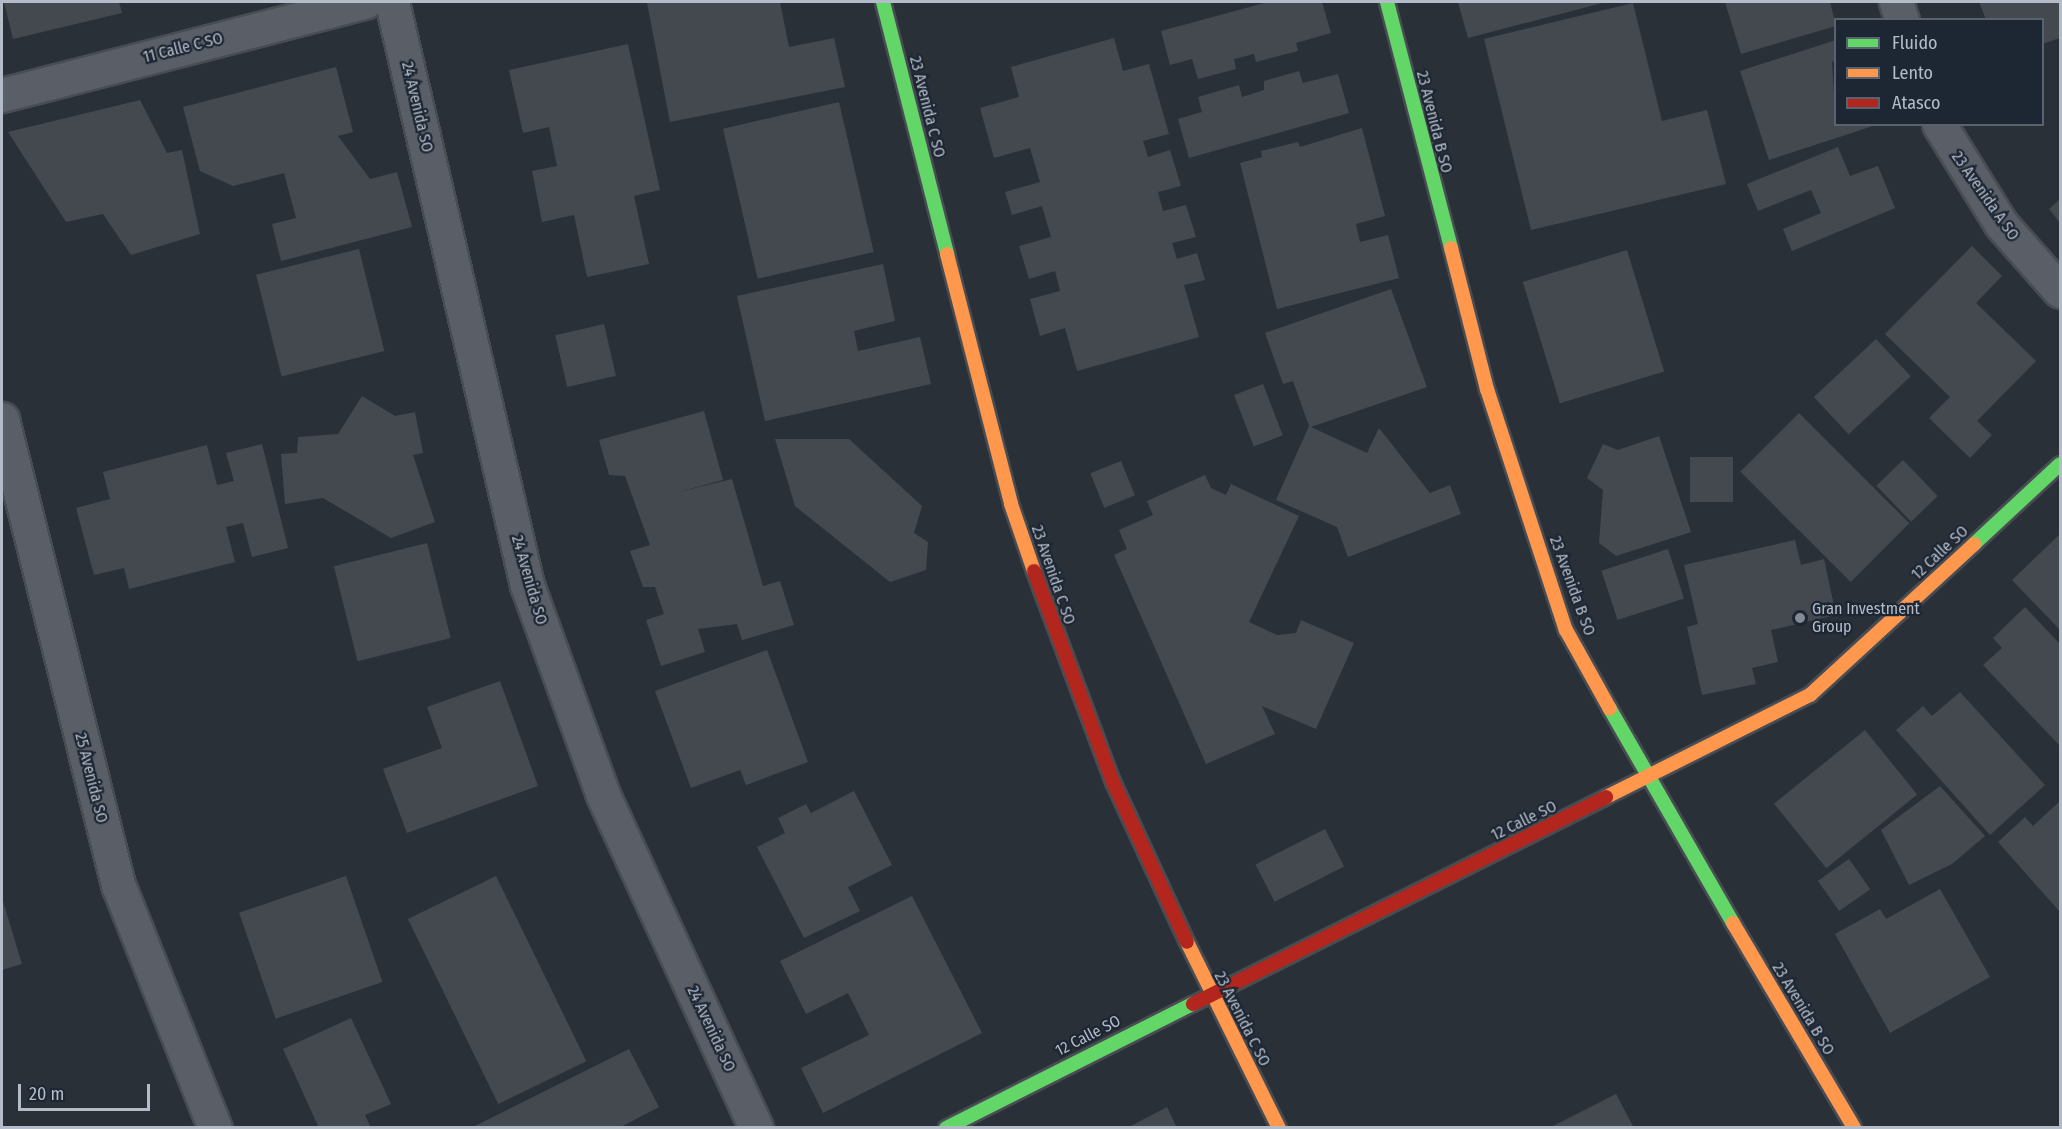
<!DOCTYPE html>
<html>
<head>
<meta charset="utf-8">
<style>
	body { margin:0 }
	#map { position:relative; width:2062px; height:1129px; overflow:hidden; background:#2a3038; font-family:"Fira Sans Condensed",sans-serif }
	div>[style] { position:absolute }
	.building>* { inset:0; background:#444950; transform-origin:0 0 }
	.roads { filter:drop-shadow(2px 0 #484c53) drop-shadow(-2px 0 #484c53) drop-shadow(0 2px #484c53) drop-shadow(0 -2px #484c53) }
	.street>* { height:33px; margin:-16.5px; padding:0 16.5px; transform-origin:16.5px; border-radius:16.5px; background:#5a5e66 }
	.fast>* { height:14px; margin:-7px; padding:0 7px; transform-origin:7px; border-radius:7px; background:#63d668 }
	.slow>* { height:14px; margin:-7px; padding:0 7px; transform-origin:7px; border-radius:7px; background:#ff974d }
	.jam>* { height:14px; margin:-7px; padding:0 7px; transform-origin:7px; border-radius:7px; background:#b3261e }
	.dots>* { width:16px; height:16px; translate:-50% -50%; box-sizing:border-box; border:3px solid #1d2633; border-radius:50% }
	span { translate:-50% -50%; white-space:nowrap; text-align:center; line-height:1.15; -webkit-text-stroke:4.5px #1d2633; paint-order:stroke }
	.street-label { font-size:16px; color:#b4bcc9 }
	.poi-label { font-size:16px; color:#b4bcc9 }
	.left { translate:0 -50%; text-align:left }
	.frame { position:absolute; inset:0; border:3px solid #b4bcc9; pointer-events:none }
	.legend { position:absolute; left:1834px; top:18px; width:210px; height:108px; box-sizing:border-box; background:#1d2633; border:2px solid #59626f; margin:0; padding:8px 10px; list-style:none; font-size:18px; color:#b4bcc9 }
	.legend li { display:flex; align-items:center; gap:12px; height:30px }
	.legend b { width:30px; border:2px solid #59626f }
	.scale { position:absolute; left:18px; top:1084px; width:132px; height:27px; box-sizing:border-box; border:3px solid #b4bcc9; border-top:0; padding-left:8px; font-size:18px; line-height:21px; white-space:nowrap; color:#b4bcc9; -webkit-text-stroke:4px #1d2633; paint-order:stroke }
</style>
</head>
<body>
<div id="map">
	<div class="building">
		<i style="clip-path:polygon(4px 2px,119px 2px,122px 13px,13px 39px)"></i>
		<i style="clip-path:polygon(653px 2px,780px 2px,789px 47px,834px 38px,845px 87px,670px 122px,647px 3px)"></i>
		<i style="clip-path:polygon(1268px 2px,1322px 2px,1331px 33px,1296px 43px,1298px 51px,1256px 62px,1254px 54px,1234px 59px,1236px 69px,1198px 79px,1192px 59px,1170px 65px,1161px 31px)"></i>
		<i style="clip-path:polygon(1458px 2px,1606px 2px,1468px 38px)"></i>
		<i style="clip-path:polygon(1725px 2px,1830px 2px,1836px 26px,1741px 54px)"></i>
		<i style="clip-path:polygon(1979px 2px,2060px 2px,2060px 38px,2042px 44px,2042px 20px,1986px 20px)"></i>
		<i style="clip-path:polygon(1633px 3px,1662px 121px,1707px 110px,1726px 184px,1531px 230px,1484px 39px)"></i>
		<i style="clip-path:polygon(1114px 38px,1123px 71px,1149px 64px,1169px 134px,1143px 141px,1148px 157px,1170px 150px,1181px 186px,1158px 192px,1163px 211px,1186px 205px,1196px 237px,1172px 243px,1177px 259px,1197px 253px,1205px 280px,1184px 285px,1199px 337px,1077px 371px,1065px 328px,1040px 336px,1030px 299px,1060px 291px,1055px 271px,1029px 279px,1019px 246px,1051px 237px,1042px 206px,1012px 215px,1005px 192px,1040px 182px,1030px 148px,994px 158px,980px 108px,1019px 97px,1011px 67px)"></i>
		<i style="clip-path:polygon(1836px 40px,1836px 60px,1832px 62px,1836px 124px,1876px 125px,1769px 160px,1740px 71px)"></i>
		<i style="clip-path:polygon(628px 44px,660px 190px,634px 196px,649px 264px,587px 277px,574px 215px,542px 222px,532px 171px,557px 166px,549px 127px,523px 133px,509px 70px)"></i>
		<i style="clip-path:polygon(336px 67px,353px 132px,338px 136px,370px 179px,397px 172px,412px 227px,281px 261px,272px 224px,296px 218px,284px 173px,233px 186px,200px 171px,183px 107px)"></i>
		<i style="clip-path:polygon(1299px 71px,1303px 83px,1338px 74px,1349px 113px,1189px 158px,1178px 119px,1202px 112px,1198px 97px,1239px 85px,1242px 97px,1264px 90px,1264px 81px)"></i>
		<i style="clip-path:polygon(140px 100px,167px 153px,182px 150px,200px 234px,131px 255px,103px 214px,66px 222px,8px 132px)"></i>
		<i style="left:839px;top:102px;width:154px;height:119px;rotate:77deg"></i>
		<i style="clip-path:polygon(1362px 128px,1385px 216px,1356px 224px,1360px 242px,1388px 235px,1399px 278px,1277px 309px,1240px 163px,1262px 157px,1261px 151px,1298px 142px,1300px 147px)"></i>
		<i style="clip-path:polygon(1838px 147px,1850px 176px,1878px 166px,1895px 208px,1792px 251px,1783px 229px,1821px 213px,1811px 190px,1758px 211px,1747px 184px)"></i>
		<i style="clip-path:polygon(2060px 199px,2060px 223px,2049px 209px)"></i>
		<i style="clip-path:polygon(1972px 246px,2002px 276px,1976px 303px,2036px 361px,1977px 421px,1992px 435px,1970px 458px,1929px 418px,1950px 397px,1885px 334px)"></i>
		<i style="left:359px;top:249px;width:105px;height:106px;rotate:76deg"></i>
		<i style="left:1627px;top:250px;width:127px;height:109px;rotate:73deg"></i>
		<i style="clip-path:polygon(883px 264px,895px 321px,854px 331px,858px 351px,920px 337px,931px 384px,765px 421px,737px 296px)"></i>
		<i style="clip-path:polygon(1391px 289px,1427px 387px,1311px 427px,1367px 453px,1379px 428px,1430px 493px,1450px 485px,1461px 514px,1348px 557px,1337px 527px,1276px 500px,1309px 426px,1293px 381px,1283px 384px,1265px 333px)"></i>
		<i style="left:604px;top:324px;width:53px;height:50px;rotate:77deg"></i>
		<i style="left:1876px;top:339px;width:51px;height:85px;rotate:47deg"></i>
		<i style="left:1263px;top:384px;width:55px;height:31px;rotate:69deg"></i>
		<i style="clip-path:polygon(362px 396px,395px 416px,415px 412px,423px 453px,413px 455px,435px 522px,391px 538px,323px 498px,285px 504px,281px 454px,297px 453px,298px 437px,338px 434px)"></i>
		<i style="clip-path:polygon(704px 411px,723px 480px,675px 493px,732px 479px,763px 586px,780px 581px,794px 625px,742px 640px,737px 624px,698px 629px,705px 652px,661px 666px,646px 620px,664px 614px,655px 587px,643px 587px,630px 551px,650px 545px,625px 476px,609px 475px,599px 440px)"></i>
		<i style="left:1799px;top:413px;width:156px;height:83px;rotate:45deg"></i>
		<i style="clip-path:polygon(1659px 436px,1691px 532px,1616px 556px,1599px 543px,1603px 490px,1587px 478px,1603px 444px,1618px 450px)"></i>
		<i style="clip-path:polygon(775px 439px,849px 439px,922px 506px,914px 533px,928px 542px,926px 570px,890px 582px,795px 506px)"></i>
		<i style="clip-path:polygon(262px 444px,288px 548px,252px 557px,243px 523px,226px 527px,235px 562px,129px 589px,124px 568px,94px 575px,76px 508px,110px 499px,103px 472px,207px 445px,217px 485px,234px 481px,226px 453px)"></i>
		<i style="left:1733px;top:457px;width:45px;height:43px;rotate:90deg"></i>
		<i style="left:1903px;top:460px;width:50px;height:37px;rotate:46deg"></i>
		<i style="left:1121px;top:461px;width:37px;height:33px;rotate:68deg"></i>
		<i style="clip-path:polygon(1205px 475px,1211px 488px,1226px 495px,1231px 484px,1299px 516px,1249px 622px,1277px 635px,1296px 633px,1301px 620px,1354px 643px,1316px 729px,1262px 706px,1275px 734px,1206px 764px,1114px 555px,1127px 549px,1119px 530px,1153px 515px,1147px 501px)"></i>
		<i style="clip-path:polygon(2060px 534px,2060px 630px,2012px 580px)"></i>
		<i style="clip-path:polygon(1795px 540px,1801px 565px,1824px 559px,1836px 615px,1771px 630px,1778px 662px,1752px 668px,1756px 684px,1702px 695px,1687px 627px,1698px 624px,1684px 565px)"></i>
		<i style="left:427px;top:543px;width:98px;height:96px;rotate:76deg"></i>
		<i style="left:1668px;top:549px;width:52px;height:70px;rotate:72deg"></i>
		<i style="clip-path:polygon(2025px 607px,2060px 644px,2060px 746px,1983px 665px,2002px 648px,1993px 638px)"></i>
		<i style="clip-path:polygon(767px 650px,808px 762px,746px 785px,740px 770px,691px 788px,655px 691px)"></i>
		<i style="clip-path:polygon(500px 681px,538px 786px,407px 833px,383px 769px,442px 748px,427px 707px)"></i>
		<i style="clip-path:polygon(1960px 692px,2045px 785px,1990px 835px,1896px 730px,1923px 706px,1932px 716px)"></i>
		<i style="left:1865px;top:730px;width:83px;height:117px;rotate:51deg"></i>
		<i style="clip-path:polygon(1940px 786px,1985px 836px,1952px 864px,1909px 885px,1881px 830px)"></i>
		<i style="clip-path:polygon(854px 791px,892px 865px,848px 887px,860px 911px,804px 938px,757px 847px,785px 833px,778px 818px,806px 804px,811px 813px)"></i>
		<i style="clip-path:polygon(2060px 801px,2060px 912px,1998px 842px,2025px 817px,2033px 826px)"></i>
		<i style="left:1325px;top:829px;width:42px;height:78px;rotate:63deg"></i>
		<i style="left:1849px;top:859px;width:37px;height:38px;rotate:55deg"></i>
		<i style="left:346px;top:876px;width:112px;height:113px;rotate:71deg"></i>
		<i style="left:496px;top:876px;width:206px;height:98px;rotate:64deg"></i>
		<i style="clip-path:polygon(1940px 889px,1990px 977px,1890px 1033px,1835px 934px,1880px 909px,1886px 919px)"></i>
		<i style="clip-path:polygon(912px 896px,982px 1033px,823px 1113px,801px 1068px,869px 1035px,848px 993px,806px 1014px,780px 961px)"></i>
		<i style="clip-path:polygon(2px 898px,22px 964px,2px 970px)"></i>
		<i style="clip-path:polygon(351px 1018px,391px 1104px,365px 1115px,371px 1128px,319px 1128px,283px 1049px)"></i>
		<i style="clip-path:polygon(629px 1049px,659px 1107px,619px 1128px,471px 1128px)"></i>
		<i style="clip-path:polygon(1616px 1094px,1634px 1128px,1549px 1128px)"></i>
		<i style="clip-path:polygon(1167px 1107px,1177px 1128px,1127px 1128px)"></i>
	</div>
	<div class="roads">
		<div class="street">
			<i style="left:392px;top:2px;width:598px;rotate:76.96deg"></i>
			<i style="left:527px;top:585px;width:223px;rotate:70.1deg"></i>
			<i style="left:603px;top:795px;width:366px;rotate:65.3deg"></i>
			<i style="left:1896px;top:2px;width:19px;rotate:72deg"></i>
			<i style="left:2px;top:95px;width:375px;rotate:-14.4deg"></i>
			<i style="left:1939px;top:124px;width:118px;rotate:58.2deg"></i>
			<i style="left:2001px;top:224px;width:89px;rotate:48.6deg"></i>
			<i style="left:2px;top:419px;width:482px;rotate:76deg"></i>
			<i style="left:119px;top:887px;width:259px;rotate:68.3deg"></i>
		</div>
		<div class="fast">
			<i style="left:883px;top:2px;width:260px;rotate:75.7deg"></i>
			<i style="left:1387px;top:2px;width:254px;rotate:75.4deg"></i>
			<i style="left:1974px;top:544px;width:117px;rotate:-42.9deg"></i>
			<i style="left:1610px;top:709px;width:247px;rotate:60.1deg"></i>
			<i style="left:946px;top:1128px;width:276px;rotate:-26.7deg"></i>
		</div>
		<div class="slow">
			<i style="left:1451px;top:248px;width:146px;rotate:75.7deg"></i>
			<i style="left:1487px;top:389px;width:254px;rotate:71.9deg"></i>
			<i style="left:1566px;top:630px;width:90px;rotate:60.9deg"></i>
			<i style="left:947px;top:254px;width:258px;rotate:75.6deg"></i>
			<i style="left:1011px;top:504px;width:71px;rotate:71.1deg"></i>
			<i style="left:1606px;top:797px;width:228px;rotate:-26.6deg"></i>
			<i style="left:1810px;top:695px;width:223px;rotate:-42.6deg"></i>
			<i style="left:1733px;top:923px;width:238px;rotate:59.4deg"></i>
			<i style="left:1187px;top:942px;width:208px;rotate:63.7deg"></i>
		</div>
		<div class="jam">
			<i style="left:1034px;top:571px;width:225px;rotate:69.5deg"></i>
			<i style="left:1113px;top:782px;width:176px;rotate:65.2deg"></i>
			<i style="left:1193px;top:1004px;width:462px;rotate:-26.6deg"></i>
		</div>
	</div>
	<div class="dots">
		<i style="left:1800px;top:618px;background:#848b96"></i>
	</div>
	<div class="street-label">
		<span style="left:183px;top:48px;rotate:-14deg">11 Calle C SO</span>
		<span style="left:417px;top:107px;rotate:77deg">24 Avenida SO</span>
		<span style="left:927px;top:107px;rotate:76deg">23 Avenida C SO</span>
		<span style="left:1434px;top:122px;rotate:76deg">23 Avenida B SO</span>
		<span style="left:1985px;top:196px;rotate:55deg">23 Avenida A SO</span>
		<span style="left:1940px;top:553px;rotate:-43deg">12 Calle SO</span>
		<span style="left:1053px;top:575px;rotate:71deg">23 Avenida C SO</span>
		<span style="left:529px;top:580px;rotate:74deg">24 Avenida SO</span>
		<span style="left:1572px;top:586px;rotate:70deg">23 Avenida B SO</span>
		<span style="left:91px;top:778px;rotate:76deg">25 Avenida SO</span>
		<span style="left:1524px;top:821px;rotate:-26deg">12 Calle SO</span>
		<span style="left:1803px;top:1009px;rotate:59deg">23 Avenida B SO</span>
		<span style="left:1242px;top:1019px;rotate:63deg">23 Avenida C SO</span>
		<span style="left:711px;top:1029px;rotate:65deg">24 Avenida SO</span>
		<span style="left:1088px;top:1036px;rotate:-27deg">12 Calle SO</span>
	</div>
	<div class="poi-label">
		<span class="left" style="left:1812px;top:618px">Gran Investment<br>Group</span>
	</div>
	<div class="frame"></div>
	<ul class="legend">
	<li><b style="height:8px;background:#63d668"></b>Fluido</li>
	<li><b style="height:8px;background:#ff974d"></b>Lento</li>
	<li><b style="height:8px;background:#b3261e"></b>Atasco</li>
	</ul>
	<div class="scale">20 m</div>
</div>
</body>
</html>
